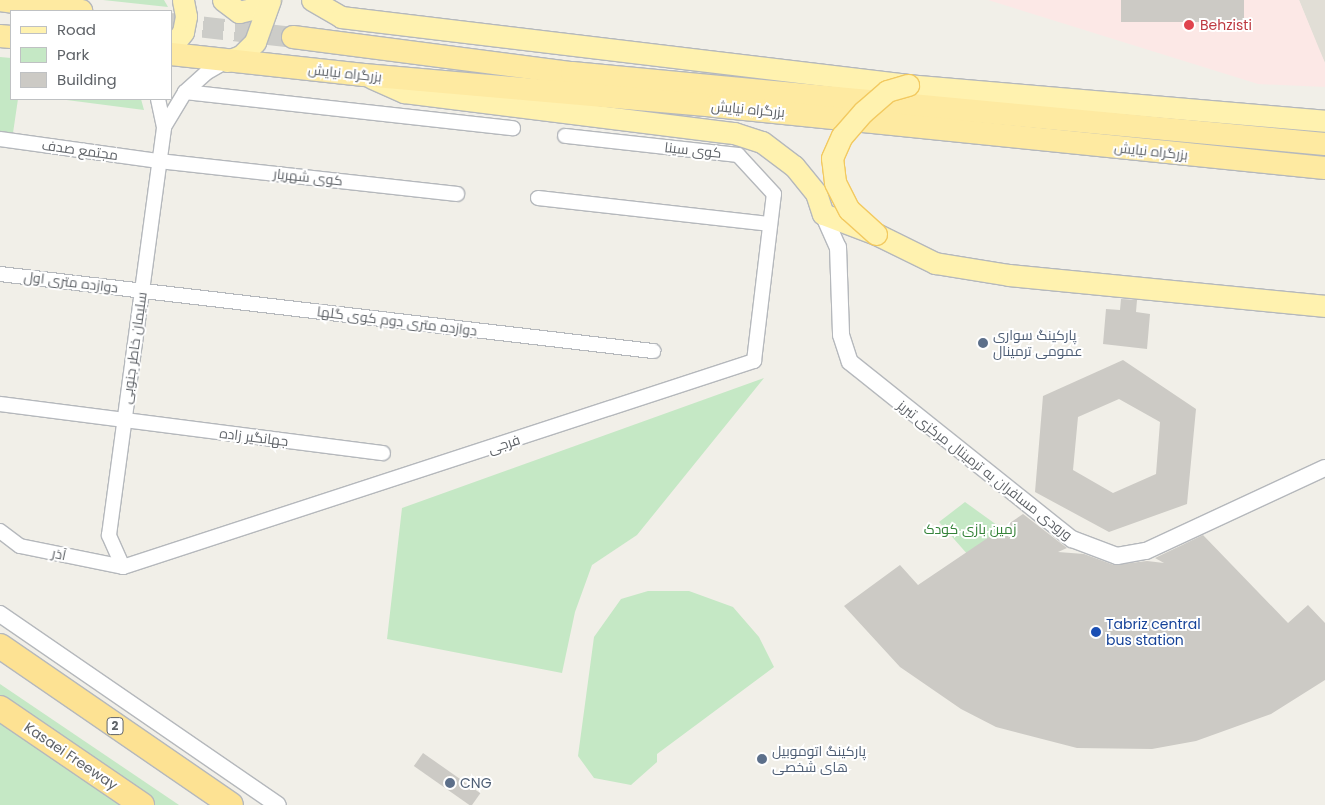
<!DOCTYPE html>
<html>
<head>
<meta charset="utf-8">
<style>
	body { margin:0 }
	#map { position:relative; width:1325px; height:805px; overflow:hidden; background:#f1efe8; font-family:Poppins,Cairo,sans-serif }
	div>[style] { position:absolute }
	.education>* { inset:0; background:#e1ded6 }
	.medical>* { inset:0; background:#fce8e6 }
	.green>* { inset:0; background:#c5e8c5 }
	.building>* { inset:0; background:#cccac5; transform-origin:0 0 }
	.primary-tunnel>* { height:21px; margin-top:-10.5px; transform-origin:0; background:repeating-linear-gradient(90deg,#ccccc8 0 21px,transparent 0 32px) }
	.roads { filter:drop-shadow(1px 0 #b5b8bc) drop-shadow(-1px 0 #b5b8bc) drop-shadow(0 1px #b5b8bc) drop-shadow(0 -1px #b5b8bc) }
	.minor>* { height:14px; margin:-7px; padding:0 7px; transform-origin:7px; border-radius:7px; background:#fff }
	.tertiary>* { height:16px; margin:-8px; padding:0 8px; transform-origin:8px; border-radius:8px; background:#fff }
	.primary>* { height:21px; margin:-10.5px; padding:0 10.5px; transform-origin:10.5px; border-radius:10.5px; background:#fff2af }
	.trunk>* { height:22px; margin:-11px; padding:0 11px; transform-origin:11px; border-radius:11px; background:#feeaa1 }
	.motorway>* { height:24px; margin:-12px; padding:0 12px; transform-origin:12px; border-radius:12px; background:#fde293 }
	.bridges { filter:drop-shadow(1px 0 #f2c960) drop-shadow(-1px 0 #f2c960) drop-shadow(0 1px #f2c960) drop-shadow(0 -1px #f2c960) }
	.primary-bridge>* { height:21px; margin:-10.5px; padding:0 10.5px; transform-origin:10.5px; border-radius:10.5px; background:#fff2af }
	.dots>* { width:14px; height:14px; translate:-50% -50%; box-sizing:border-box; border:2px solid #fff; border-radius:50% }
	span { translate:-50% -50%; white-space:nowrap; text-align:center; line-height:1.15; -webkit-text-stroke:4px #fff; paint-order:stroke }
	.shield-label span { padding:1px 4px; background:#fff; border:1px solid; border-radius:4px; -webkit-text-stroke-width:0 }
	.shield-label { font-size:12px; color:#5f6368; font-weight:700 }
	.health-label { font-size:14px; color:#be3a42 }
	.left { translate:0 -50%; text-align:left }
	.street-label { font-size:14px; color:#5f6368 }
	.service-label { font-size:14px; color:#4e5e75 }
	.park-label { font-size:14px; color:#348238 }
	.transit-label { font-size:14px; color:#164399 }
	.legend { position:absolute; left:10px; top:10px; width:162px; height:90px; box-sizing:border-box; background:#fff; border:1px solid #bfc1c3; margin:0; padding:6px 9px; list-style:none; font-size:15px; color:#5f6368 }
	.legend li { display:flex; align-items:center; gap:10px; height:25px }
	.legend b { width:25px; border:1px solid #bfc1c3 }
</style>
</head>
<body>
<div id="map">
	<div class="education">
		<i style="clip-path:polygon(1299px 0,1325px 0,1325px 63px,1319px 50px)"></i>
	</div>
	<div class="medical">
		<i style="clip-path:polygon(988px 0,1299px 0,1325px 63px,1325px 87px,1258px 84px)"></i>
	</div>
	<div class="green">
		<i style="clip-path:polygon(103px 0,164px 0,168px 7px)"></i>
		<i style="clip-path:polygon(0 57px,11px 58px,11px 99px,18px 99px,13px 133px,0 131px)"></i>
		<i style="clip-path:polygon(59px 99px,141px 99px,144px 110px)"></i>
		<i style="clip-path:polygon(764px 378px,637px 535px,592px 565px,575px 612px,562px 673px,387px 639px,402px 508px)"></i>
		<i style="clip-path:polygon(965px 502px,1001px 528px,969px 556px,939px 522px)"></i>
		<i style="clip-path:polygon(648px 591px,689px 591px,733px 607px,759px 637px,774px 667px,657px 754px,657px 762px,631px 785px,594px 778px,578px 756px,594px 637px,621px 599px)"></i>
		<i style="clip-path:polygon(0 684px,179px 805px,0 805px)"></i>
	</div>
	<div class="building">
		<i style="left:1121px;top:0;width:123px;height:22px"></i>
		<i style="clip-path:polygon(1121px 299px,1137px 300px,1136px 312px,1150px 314px,1147px 349px,1103px 344px,1106px 309px,1120px 310px)"></i>
		<i style="clip-path:polygon(evenodd,1123px 360px,1196px 409px,1187px 504px,1109px 532px,1035px 492px,1043px 396px,1123px 360px,1119px 399px,1160px 422px,1156px 474px,1113px 493px,1073px 470px,1078px 417px,1119px 399px)"></i>
		<i style="clip-path:polygon(1023px 514px,1067px 548px,1058px 552px,1084px 554px,1114px 565px,1147px 561px,1164px 563px,1155px 558px,1203px 535px,1288px 623px,1308px 605px,1325px 623px,1325px 680px,1271px 714px,1196px 741px,1152px 749px,1077px 748px,996px 727px,961px 709px,900px 667px,844px 606px,900px 565px,918px 585px)"></i>
		<i style="left:423px;top:753px;width:70px;height:16px;rotate:35deg"></i>
	</div>
	<div class="primary-tunnel">
		<i style="left:171px;top:23px;width:123px;rotate:6.5deg"></i>
	</div>
	<div class="roads">
		<div class="minor">
			<i style="left:185px;top:92px;width:330px;rotate:6.3deg"></i>
			<i style="left:158px;top:99px;width:29px;rotate:78deg"></i>
			<i style="left:164px;top:127px;width:41px;rotate:-59deg"></i>
			<i style="left:185px;top:92px;width:28px;rotate:-42deg"></i>
			<i style="left:206px;top:73px;width:24px;rotate:-30deg"></i>
			<i style="left:0;top:139px;width:161px;rotate:7.9deg"></i>
			<i style="left:159px;top:161px;width:300px;rotate:6.3deg"></i>
			<i style="left:538px;top:198px;width:232px;rotate:6.4deg"></i>
			<i style="left:0;top:274px;width:658px;rotate:6.73deg"></i>
			<i style="left:0;top:404px;width:386px;rotate:7.3deg"></i>
			<i style="left:0;top:531px;width:25px;rotate:37deg"></i>
			<i style="left:20px;top:546px;width:105px;rotate:11.5deg"></i>
			<i style="left:123px;top:567px;width:664px;rotate:-18.08deg"></i>
			<i style="left:754px;top:361px;width:168px;rotate:-83.2deg"></i>
			<i style="left:774px;top:194px;width:53px;rotate:-132.7deg"></i>
			<i style="left:738px;top:155px;width:174px;rotate:-173.7deg"></i>
			<i style="left:123px;top:567px;width:35px;rotate:-114deg"></i>
			<i style="left:109px;top:535px;width:412px;rotate:-82.3deg"></i>
		</div>
		<div class="tertiary">
			<i style="left:823px;top:214px;width:36px;rotate:66deg"></i>
			<i style="left:838px;top:247px;width:88px;rotate:88deg"></i>
			<i style="left:841px;top:335px;width:28px;rotate:72deg"></i>
			<i style="left:850px;top:362px;width:284px;rotate:38.6deg"></i>
			<i style="left:1072px;top:539px;width:48px;rotate:20.7deg"></i>
			<i style="left:1117px;top:556px;width:29px;rotate:-10deg"></i>
			<i style="left:1146px;top:551px;width:197px;rotate:-24.9deg"></i>
			<i style="left:0;top:614px;width:337px;rotate:34.5deg"></i>
		</div>
		<div class="primary">
			<i style="left:223px;top:0;width:20px;rotate:37deg"></i>
			<i style="left:239px;top:12px;width:13px;rotate:-13deg"></i>
			<i style="left:252px;top:9px;width:14px;rotate:-39deg"></i>
			<i style="left:312px;top:0;width:34px;rotate:30deg"></i>
			<i style="left:341px;top:17px;width:571px;rotate:6.84deg"></i>
			<i style="left:908px;top:85px;width:419px;rotate:4.9deg"></i>
			<i style="left:171px;top:47px;width:19px;rotate:-51deg"></i>
			<i style="left:183px;top:32px;width:16px;rotate:-79deg"></i>
			<i style="left:186px;top:16px;width:16px;rotate:-101deg"></i>
			<i style="left:227px;top:61px;width:15px;rotate:-20deg"></i>
			<i style="left:241px;top:56px;width:20px;rotate:-45deg"></i>
			<i style="left:255px;top:42px;width:45px;rotate:-70.3deg"></i>
			<i style="left:372px;top:78px;width:35px;rotate:24deg"></i>
			<i style="left:404px;top:92px;width:333px;rotate:7.1deg"></i>
			<i style="left:734px;top:133px;width:29px;rotate:18deg"></i>
			<i style="left:762px;top:142px;width:40px;rotate:37deg"></i>
			<i style="left:794px;top:166px;width:35px;rotate:51deg"></i>
			<i style="left:816px;top:193px;width:22px;rotate:72deg"></i>
			<i style="left:823px;top:214px;width:57px;rotate:20.7deg"></i>
			<i style="left:876px;top:234px;width:66px;rotate:26.2deg"></i>
			<i style="left:935px;top:263px;width:75px;rotate:9.2deg"></i>
			<i style="left:1009px;top:275px;width:318px;rotate:5.6deg"></i>
		</div>
		<div class="trunk">
			<i style="left:0;top:0;width:82px;rotate:7.7deg"></i>
			<i style="left:0;top:36px;width:11px;rotate:5deg"></i>
			<i style="left:293px;top:37px;width:281px;rotate:7.4deg"></i>
			<i style="left:572px;top:73px;width:756px;rotate:5.39deg"></i>
			<i style="left:171px;top:54px;width:194px;rotate:6.2deg"></i>
			<i style="left:364px;top:75px;width:352px;rotate:5deg"></i>
			<i style="left:715px;top:106px;width:613px;rotate:5.8deg"></i>
		</div>
		<div class="motorway">
			<i style="left:0;top:646px;width:280px;rotate:34.5deg"></i>
			<i style="left:0;top:708px;width:172px;rotate:34.3deg"></i>
		</div>
	</div>
	<div class="bridges">
		<div class="primary-bridge">
			<i style="left:876px;top:234px;width:36px;rotate:-138deg"></i>
			<i style="left:849px;top:210px;width:31px;rotate:-117deg"></i>
			<i style="left:835px;top:182px;width:24px;rotate:-97deg"></i>
			<i style="left:832px;top:158px;width:24px;rotate:-66deg"></i>
			<i style="left:842px;top:136px;width:32px;rotate:-49deg"></i>
			<i style="left:863px;top:112px;width:32px;rotate:-41deg"></i>
			<i style="left:887px;top:91px;width:22px;rotate:-16deg"></i>
		</div>
	</div>
	<div class="dots">
		<i style="left:1189px;top:25px;background:#e0444e"></i>
		<i style="left:983px;top:343px;background:#5c6f8a"></i>
		<i style="left:1096px;top:632px;background:#1a4fb4"></i>
		<i style="left:762px;top:759px;background:#5c6f8a"></i>
		<i style="left:450px;top:783px;background:#5c6f8a"></i>
	</div>
	<div class="shield-label">
		<span style="left:115px;top:726px">2</span>
	</div>
	<div class="health-label">
		<span class="left" style="left:1200px;top:25px">Behzisti</span>
	</div>
	<div class="street-label">
		<span style="left:345px;top:73px;rotate:6deg">بزرگراه نیایش</span>
		<span style="left:748px;top:109px;rotate:5deg">بزرگراه نیایش</span>
		<span style="left:80px;top:150px;rotate:8deg">مجتمع صدف</span>
		<span style="left:693px;top:150px;rotate:6deg">کوی سینا</span>
		<span style="left:1151px;top:151px;rotate:6deg">بزرگراه نیایش</span>
		<span style="left:308px;top:177px;rotate:6deg">کوی شهریار</span>
		<span style="left:71px;top:282px;rotate:7deg">دوازده متری اول</span>
		<span style="left:397px;top:321px;rotate:7deg">دوازده متری دوم کوی گلها</span>
		<span style="left:134px;top:348px;rotate:-82deg">سلیمان خاطر جنوبی</span>
		<span style="left:254px;top:437px;rotate:7deg">جهانگیر زاده</span>
		<span style="left:504px;top:444px;rotate:-18deg">فرجی</span>
		<span style="left:985px;top:470px;rotate:38deg">ورودی مسافران به ترمینال مرکزی تبریز</span>
		<span style="left:59px;top:554px;rotate:12deg">آذر</span>
		<span style="left:71px;top:756px;rotate:34deg">Kasaei Freeway</span>
	</div>
	<div class="service-label">
		<span class="left" style="left:993px;top:343px">پارکینگ سواری<br>عمومی ترمینال</span>
		<span class="left" style="left:772px;top:759px">پارکینگ اتوموبیل<br>های شخصی</span>
		<span class="left" style="left:460px;top:783px">CNG</span>
	</div>
	<div class="park-label">
		<span style="left:970px;top:529px">زمین بازی کودک</span>
	</div>
	<div class="transit-label">
		<span class="left" style="left:1106px;top:632px">Tabriz central<br>bus station</span>
	</div>
	<ul class="legend">
	<li><b style="height:6px;background:#fff2af"></b>Road</li>
	<li><b style="height:14px;background:#c5e8c5"></b>Park</li>
	<li><b style="height:14px;background:#cccac5"></b>Building</li>
	</ul>
</div>
</body>
</html>
